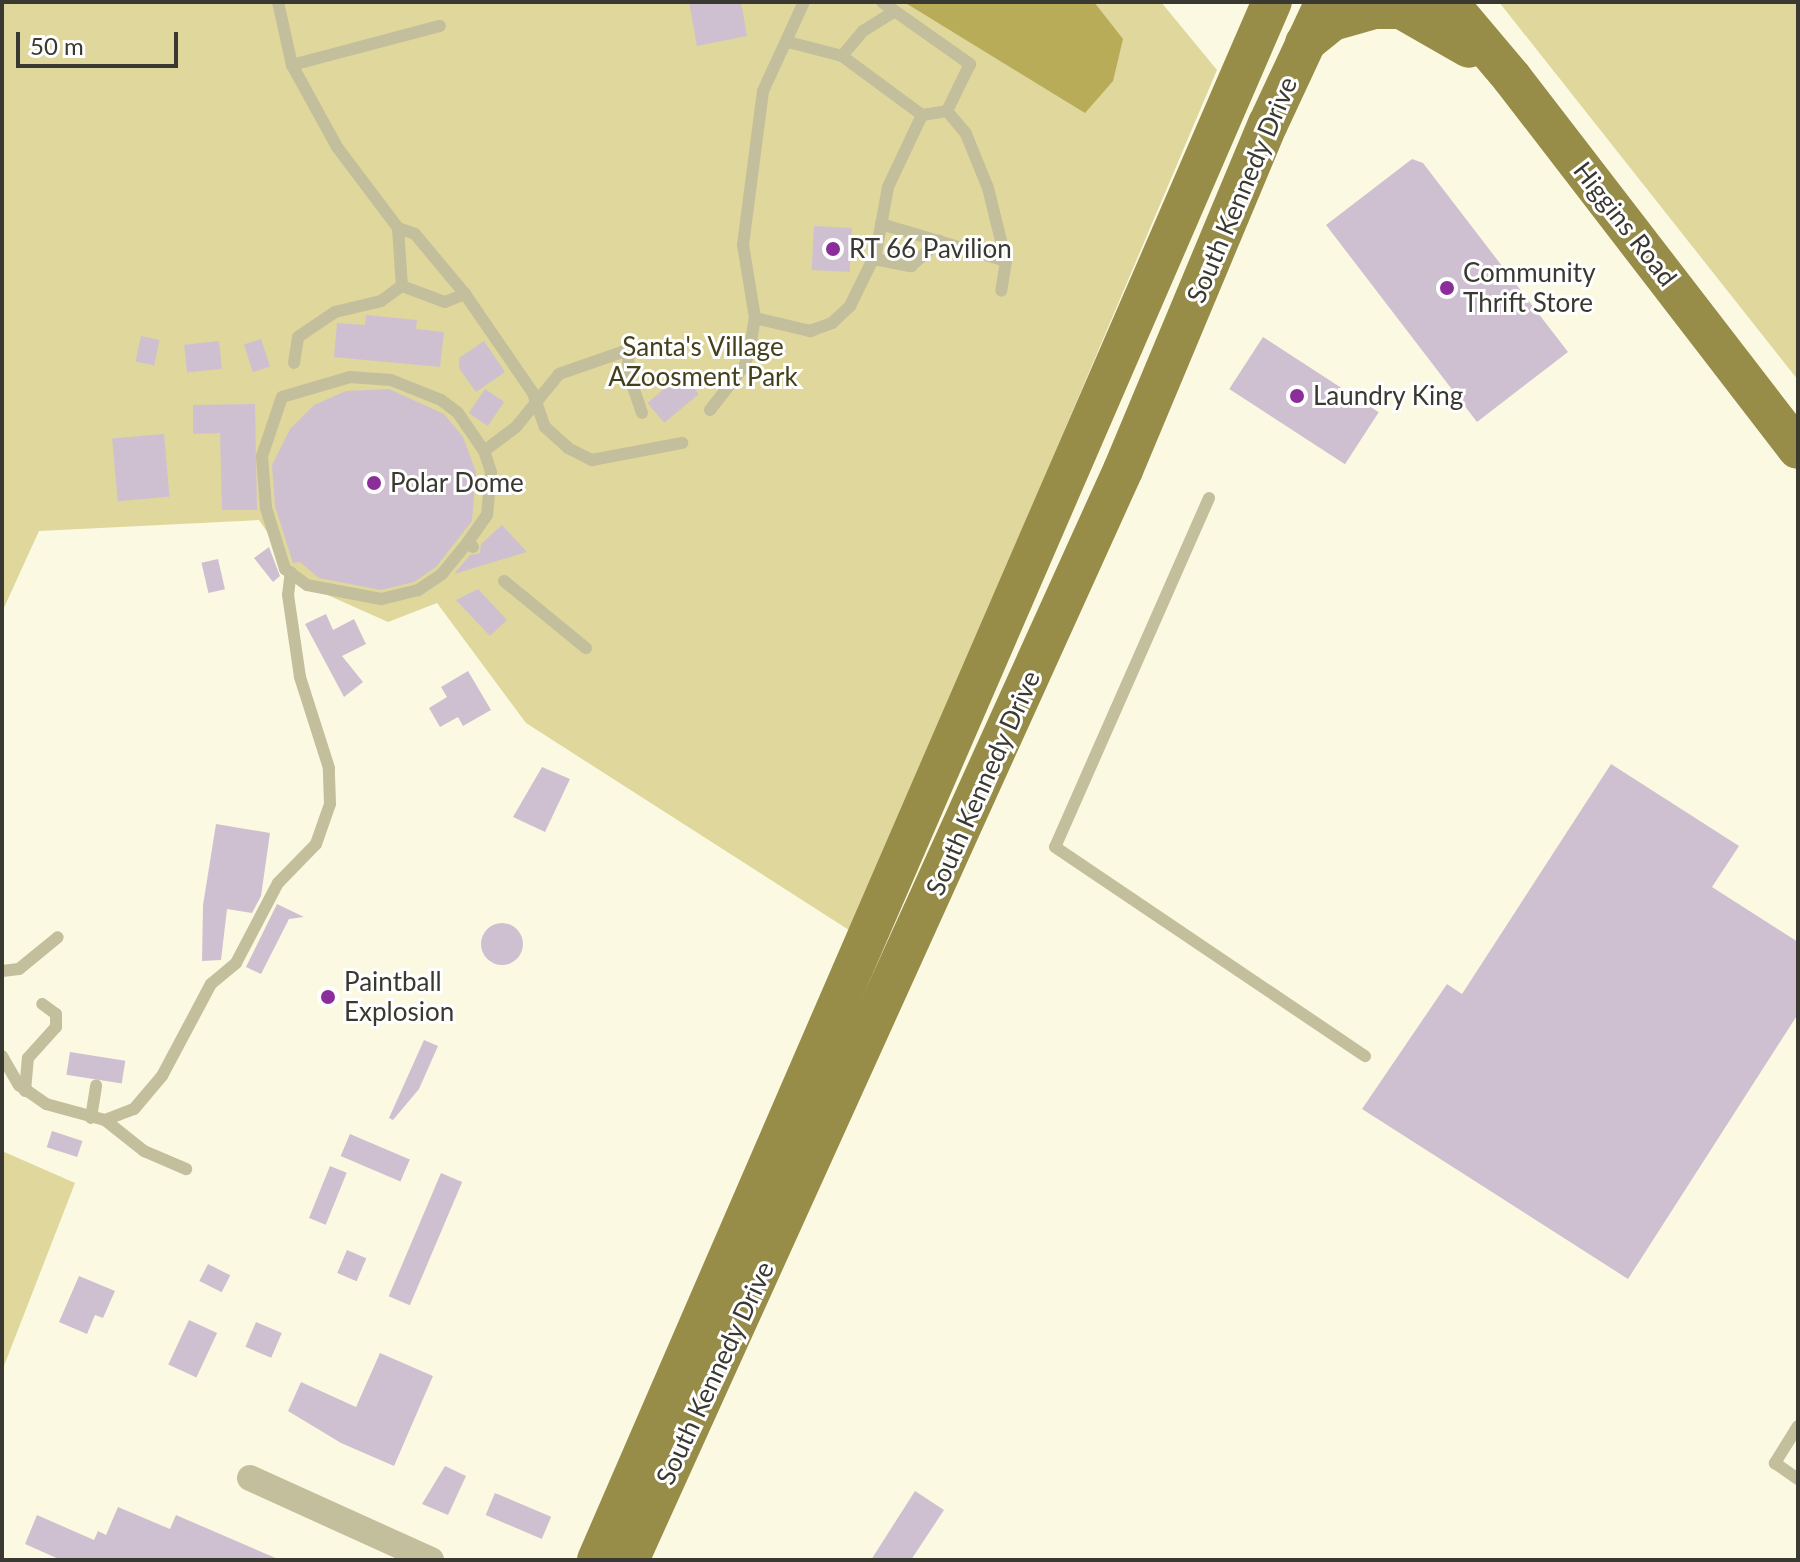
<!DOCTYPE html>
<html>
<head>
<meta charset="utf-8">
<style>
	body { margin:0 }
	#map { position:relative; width:1800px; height:1562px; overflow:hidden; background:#fbf9e2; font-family:Lato,sans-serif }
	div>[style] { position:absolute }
	.green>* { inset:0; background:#dfd79c }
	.water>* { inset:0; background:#b8ac59 }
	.building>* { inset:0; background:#cfc0d1; transform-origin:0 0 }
	.round { border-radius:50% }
	.service>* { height:12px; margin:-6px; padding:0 6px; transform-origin:6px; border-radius:6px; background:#c3be9b }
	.minor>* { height:26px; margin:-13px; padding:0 13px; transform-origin:13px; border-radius:13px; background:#c3be9b }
	.primary>* { height:40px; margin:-20px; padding:0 20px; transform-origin:20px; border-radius:20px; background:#978d49 }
	.dots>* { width:22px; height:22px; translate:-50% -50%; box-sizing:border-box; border:4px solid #fff; border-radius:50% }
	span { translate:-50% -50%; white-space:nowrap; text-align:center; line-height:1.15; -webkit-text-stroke:6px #fff; paint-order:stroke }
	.street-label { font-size:26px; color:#3a3931 }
	.poi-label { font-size:26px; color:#3a3931 }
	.left { translate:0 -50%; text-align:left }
	.park-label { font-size:26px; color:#45401c }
	.frame { position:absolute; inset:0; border:4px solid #3a3931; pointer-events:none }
	.scale { position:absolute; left:16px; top:32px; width:162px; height:36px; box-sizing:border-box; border:4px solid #3a3931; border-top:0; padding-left:10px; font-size:24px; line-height:28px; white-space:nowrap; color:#3a3931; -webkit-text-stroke:6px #fff; paint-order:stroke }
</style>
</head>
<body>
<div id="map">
	<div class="green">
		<i style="clip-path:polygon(2px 2px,1161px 2px,1217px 70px,852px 932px,526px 723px,437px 603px,388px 622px,303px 584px,259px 520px,39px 531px,2px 612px)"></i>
		<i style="clip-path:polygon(1499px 2px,1798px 2px,1798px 380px)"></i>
		<i style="clip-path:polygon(2px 1151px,75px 1183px,2px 1371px)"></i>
	</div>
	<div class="water">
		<i style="clip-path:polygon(904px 2px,1094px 2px,1123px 39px,1113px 81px,1085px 113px)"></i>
	</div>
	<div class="building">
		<i style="clip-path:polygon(689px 2px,741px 2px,747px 36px,697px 46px)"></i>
		<i style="clip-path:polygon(1412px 159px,1423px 163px,1568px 352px,1477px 422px,1326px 225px)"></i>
		<i style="left:814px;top:226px;width:38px;height:44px;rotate:3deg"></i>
		<i style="clip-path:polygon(366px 315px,417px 320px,416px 329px,444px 332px,440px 367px,334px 357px,337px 323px,365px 325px)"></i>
		<i style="left:141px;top:336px;width:19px;height:26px;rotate:12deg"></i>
		<i style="left:1263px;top:337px;width:138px;height:62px;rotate:33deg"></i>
		<i style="left:261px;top:339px;width:29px;height:18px;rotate:72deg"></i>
		<i style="left:219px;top:341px;width:28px;height:35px;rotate:84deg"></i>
		<i style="clip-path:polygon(484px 341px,505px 372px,476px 392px,459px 368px,459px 358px)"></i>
		<i style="left:682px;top:374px;width:26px;height:45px;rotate:50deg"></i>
		<i style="clip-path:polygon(389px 389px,444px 414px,463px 437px,476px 472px,472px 521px,436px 567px,414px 582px,381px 590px,319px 578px,300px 562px,293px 563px,275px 506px,272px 465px,290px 429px,314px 405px,346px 391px)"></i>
		<i style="left:485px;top:389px;width:23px;height:29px;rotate:34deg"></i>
		<i style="clip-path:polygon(255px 404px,257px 510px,222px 510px,220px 433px,193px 434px,193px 405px)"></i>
		<i style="left:164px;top:434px;width:63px;height:52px;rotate:85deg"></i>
		<i style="clip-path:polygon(502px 525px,527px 552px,454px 574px,470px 555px,480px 553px,481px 544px)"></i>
		<i style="clip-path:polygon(269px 547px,280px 576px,273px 582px,254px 558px)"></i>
		<i style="left:218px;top:559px;width:31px;height:17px;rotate:77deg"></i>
		<i style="clip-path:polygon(478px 589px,507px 620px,490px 636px,456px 600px)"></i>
		<i style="clip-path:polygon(326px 614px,333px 630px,354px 619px,366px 644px,342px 656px,363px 682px,344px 697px,305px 624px)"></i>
		<i style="clip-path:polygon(468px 671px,491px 710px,463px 726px,458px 717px,440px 727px,429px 708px,447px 697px,441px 687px)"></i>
		<i style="clip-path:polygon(1611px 764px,1739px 846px,1712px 887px,1798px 942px,1798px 1014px,1628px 1279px,1362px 1109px,1447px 984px,1462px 994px)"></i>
		<i style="clip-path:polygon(542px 767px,570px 779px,545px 832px,513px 817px)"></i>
		<i style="clip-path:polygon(216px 824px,270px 833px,261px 896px,252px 913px,227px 909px,221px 960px,202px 961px,203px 905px)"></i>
		<i style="clip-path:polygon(277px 904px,304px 917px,289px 919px,261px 974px,246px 967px)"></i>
		<i class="round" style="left:481px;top:923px;width:42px;height:42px"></i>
		<i style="clip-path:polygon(424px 1040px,438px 1046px,419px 1089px,393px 1120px,389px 1118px)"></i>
		<i style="left:70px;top:1052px;width:56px;height:23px;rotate:9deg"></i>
		<i style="left:52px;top:1131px;width:32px;height:17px;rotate:18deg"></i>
		<i style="left:350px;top:1134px;width:65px;height:24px;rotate:23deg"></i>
		<i style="left:330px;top:1166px;width:18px;height:56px;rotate:22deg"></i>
		<i style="left:441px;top:1173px;width:23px;height:134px;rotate:23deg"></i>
		<i style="left:347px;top:1250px;width:21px;height:25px;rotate:23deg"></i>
		<i style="left:208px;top:1264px;width:25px;height:19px;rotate:27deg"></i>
		<i style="clip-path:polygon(79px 1276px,115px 1291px,103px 1318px,95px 1315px,87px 1334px,59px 1322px)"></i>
		<i style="left:189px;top:1320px;width:31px;height:49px;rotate:25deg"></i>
		<i style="left:256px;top:1322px;width:28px;height:27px;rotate:23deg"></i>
		<i style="clip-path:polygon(380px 1353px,433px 1376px,394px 1466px,341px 1443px,288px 1411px,301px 1382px,356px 1407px)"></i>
		<i style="clip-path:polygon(445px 1466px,466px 1476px,448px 1515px,422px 1504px)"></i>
		<i style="clip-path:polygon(915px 1491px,944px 1510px,911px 1560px,871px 1560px)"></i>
		<i style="left:495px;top:1493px;width:61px;height:24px;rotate:23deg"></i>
		<i style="clip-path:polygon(118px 1507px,170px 1529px,176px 1515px,280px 1560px,61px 1560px,25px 1544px,37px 1515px,94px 1540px,98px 1531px,106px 1535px)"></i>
	</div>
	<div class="service">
		<i style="left:278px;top:2px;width:65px;rotate:77.5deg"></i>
		<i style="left:292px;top:65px;width:94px;rotate:61.2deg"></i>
		<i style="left:337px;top:147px;width:101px;rotate:53deg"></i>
		<i style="left:398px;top:228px;width:18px;rotate:19deg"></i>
		<i style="left:415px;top:234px;width:78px;rotate:50.2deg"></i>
		<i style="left:465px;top:294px;width:120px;rotate:55.5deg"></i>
		<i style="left:533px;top:393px;width:36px;rotate:71deg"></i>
		<i style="left:545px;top:427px;width:31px;rotate:42deg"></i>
		<i style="left:568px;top:448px;width:27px;rotate:27deg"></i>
		<i style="left:592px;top:460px;width:92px;rotate:-10.7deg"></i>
		<i style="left:882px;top:2px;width:108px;rotate:35.2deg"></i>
		<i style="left:970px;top:64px;width:52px;rotate:116.1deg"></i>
		<i style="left:788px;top:42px;width:56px;rotate:14.5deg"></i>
		<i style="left:842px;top:56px;width:99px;rotate:36.4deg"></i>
		<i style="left:922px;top:115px;width:25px;rotate:-9deg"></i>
		<i style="left:842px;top:56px;width:33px;rotate:-50deg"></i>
		<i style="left:863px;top:31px;width:36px;rotate:-32deg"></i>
		<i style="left:292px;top:65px;width:153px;rotate:-14.8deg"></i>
		<i style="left:947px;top:111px;width:30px;rotate:50deg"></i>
		<i style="left:966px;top:134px;width:58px;rotate:67.8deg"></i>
		<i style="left:988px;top:188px;width:75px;rotate:76.1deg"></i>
		<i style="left:1006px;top:261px;width:30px;rotate:99deg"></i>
		<i style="left:881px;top:224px;width:130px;rotate:16.5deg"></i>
		<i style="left:398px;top:228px;width:58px;rotate:86.1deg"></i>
		<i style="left:874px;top:259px;width:38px;rotate:11deg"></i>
		<i style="left:911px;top:266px;width:38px;rotate:-42deg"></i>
		<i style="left:402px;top:286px;width:46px;rotate:20.4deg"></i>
		<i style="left:445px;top:302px;width:22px;rotate:-22deg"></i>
		<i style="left:755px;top:318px;width:57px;rotate:13.3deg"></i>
		<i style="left:810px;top:331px;width:23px;rotate:-20deg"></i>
		<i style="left:832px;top:323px;width:25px;rotate:-43deg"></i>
		<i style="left:850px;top:306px;width:59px;rotate:-63.9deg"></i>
		<i style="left:876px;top:253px;width:67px;rotate:-79.7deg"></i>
		<i style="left:888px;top:187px;width:80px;rotate:-64.7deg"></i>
		<i style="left:294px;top:363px;width:26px;rotate:-81deg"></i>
		<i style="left:298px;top:337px;width:45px;rotate:-34deg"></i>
		<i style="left:335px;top:312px;width:47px;rotate:-13.4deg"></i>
		<i style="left:381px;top:301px;width:26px;rotate:-36deg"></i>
		<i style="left:710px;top:410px;width:57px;rotate:-52.1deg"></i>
		<i style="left:745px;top:365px;width:24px;rotate:-75deg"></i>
		<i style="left:751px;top:342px;width:24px;rotate:-81deg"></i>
		<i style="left:755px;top:318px;width:74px;rotate:-99.3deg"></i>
		<i style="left:743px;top:245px;width:155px;rotate:-82.6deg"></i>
		<i style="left:763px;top:91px;width:98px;rotate:-65.3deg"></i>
		<i style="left:1209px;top:498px;width:381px;rotate:113.8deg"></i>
		<i style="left:1055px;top:847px;width:374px;rotate:34deg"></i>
		<i style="left:468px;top:542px;width:41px;rotate:129.1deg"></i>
		<i style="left:442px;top:574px;width:29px;rotate:146deg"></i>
		<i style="left:418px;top:590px;width:38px;rotate:166deg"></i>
		<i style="left:381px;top:599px;width:75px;rotate:-169.3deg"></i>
		<i style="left:307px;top:585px;width:27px;rotate:-144deg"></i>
		<i style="left:285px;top:569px;width:64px;rotate:-107.3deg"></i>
		<i style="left:266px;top:508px;width:52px;rotate:-94.4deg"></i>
		<i style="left:262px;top:456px;width:62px;rotate:-71.3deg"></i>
		<i style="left:282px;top:397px;width:71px;rotate:-16.4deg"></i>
		<i style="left:350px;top:377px;width:41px;rotate:4.2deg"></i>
		<i style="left:391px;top:380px;width:54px;rotate:21.8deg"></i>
		<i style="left:441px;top:400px;width:21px;rotate:37deg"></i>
		<i style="left:458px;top:413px;width:46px;rotate:55.6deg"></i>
		<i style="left:473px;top:547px;width:7px;rotate:-135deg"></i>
		<i style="left:468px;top:542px;width:33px;rotate:-55deg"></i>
		<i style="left:487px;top:515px;width:43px;rotate:-84.7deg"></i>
		<i style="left:491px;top:472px;width:22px;rotate:-108deg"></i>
		<i style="left:484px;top:451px;width:40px;rotate:-37deg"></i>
		<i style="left:516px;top:427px;width:68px;rotate:-50.9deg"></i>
		<i style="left:559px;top:374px;width:73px;rotate:-19.2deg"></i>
		<i style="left:628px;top:350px;width:25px;rotate:88deg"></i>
		<i style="left:629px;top:375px;width:40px;rotate:71.1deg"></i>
		<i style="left:504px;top:581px;width:106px;rotate:39.3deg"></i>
		<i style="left:2px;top:971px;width:17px;rotate:-7deg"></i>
		<i style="left:19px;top:969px;width:50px;rotate:-39.4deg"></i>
		<i style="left:2px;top:1056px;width:34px;rotate:60deg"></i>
		<i style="left:19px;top:1085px;width:33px;rotate:35deg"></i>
		<i style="left:46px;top:1104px;width:61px;rotate:15.2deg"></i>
		<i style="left:105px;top:1120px;width:31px;rotate:-21deg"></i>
		<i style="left:134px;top:1109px;width:43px;rotate:-49.7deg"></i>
		<i style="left:162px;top:1076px;width:104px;rotate:-62deg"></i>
		<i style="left:211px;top:984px;width:33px;rotate:-40deg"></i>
		<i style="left:236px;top:963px;width:90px;rotate:-62.3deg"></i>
		<i style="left:278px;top:883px;width:54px;rotate:-45.7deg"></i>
		<i style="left:316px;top:844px;width:42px;rotate:-70.7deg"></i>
		<i style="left:330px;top:804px;width:36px;rotate:-92deg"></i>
		<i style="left:329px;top:768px;width:96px;rotate:-107.7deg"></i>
		<i style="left:300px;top:677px;width:83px;rotate:-98.3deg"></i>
		<i style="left:288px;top:595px;width:23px;rotate:-83deg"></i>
		<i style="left:25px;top:1091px;width:33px;rotate:-85deg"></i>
		<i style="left:28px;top:1058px;width:42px;rotate:-47.9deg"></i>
		<i style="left:56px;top:1027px;width:13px;rotate:-90deg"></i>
		<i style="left:56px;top:1014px;width:17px;rotate:-144deg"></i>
		<i style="left:91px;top:1118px;width:33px;rotate:-81deg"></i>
		<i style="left:105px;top:1120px;width:50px;rotate:38.5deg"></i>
		<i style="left:144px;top:1151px;width:46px;rotate:23.2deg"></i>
		<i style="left:1798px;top:1426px;width:44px;rotate:121.9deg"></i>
		<i style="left:1775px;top:1463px;width:28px;rotate:35deg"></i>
	</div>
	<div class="minor">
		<i style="left:250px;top:1478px;width:199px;rotate:24.4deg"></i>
	</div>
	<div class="primary">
		<i style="left:1448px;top:2px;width:99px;rotate:49.9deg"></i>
		<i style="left:1512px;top:78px;width:468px;rotate:52.4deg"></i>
		<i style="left:1305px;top:43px;width:35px;rotate:-39deg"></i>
		<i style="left:1332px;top:21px;width:44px;rotate:-15.9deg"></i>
		<i style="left:1374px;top:9px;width:27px"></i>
		<i style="left:1401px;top:9px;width:78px;rotate:29.8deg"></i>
		<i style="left:597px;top:1560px;width:1698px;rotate:-66.58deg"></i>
		<i style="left:629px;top:1560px;width:1197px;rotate:-65.62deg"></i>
		<i style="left:1123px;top:470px;width:375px;rotate:-67.3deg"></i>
		<i style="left:1268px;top:124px;width:135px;rotate:-65deg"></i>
	</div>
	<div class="dots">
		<i style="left:833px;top:249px;background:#8b2e99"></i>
		<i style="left:1447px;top:288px;background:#8b2e99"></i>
		<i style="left:1297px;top:396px;background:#8b2e99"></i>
		<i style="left:374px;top:483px;background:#8b2e99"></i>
		<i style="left:328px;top:997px;background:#8b2e99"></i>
	</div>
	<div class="street-label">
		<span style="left:1242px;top:190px;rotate:-67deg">South Kennedy Drive</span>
		<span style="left:1625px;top:224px;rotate:52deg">Higgins Road</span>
		<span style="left:983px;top:783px;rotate:-66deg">South Kennedy Drive</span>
		<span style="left:715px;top:1373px;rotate:-65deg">South Kennedy Drive</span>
	</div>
	<div class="poi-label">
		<span class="left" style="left:849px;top:249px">RT 66 Pavilion</span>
		<span class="left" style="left:1463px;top:288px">Community<br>Thrift Store</span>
		<span class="left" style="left:1313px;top:396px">Laundry King</span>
		<span class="left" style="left:390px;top:483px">Polar Dome</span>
		<span class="left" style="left:344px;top:997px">Paintball<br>Explosion</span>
	</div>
	<div class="park-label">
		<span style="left:703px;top:362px">Santa's Village<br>AZoosment Park</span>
	</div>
	<div class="frame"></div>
	<div class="scale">50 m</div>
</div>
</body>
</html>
